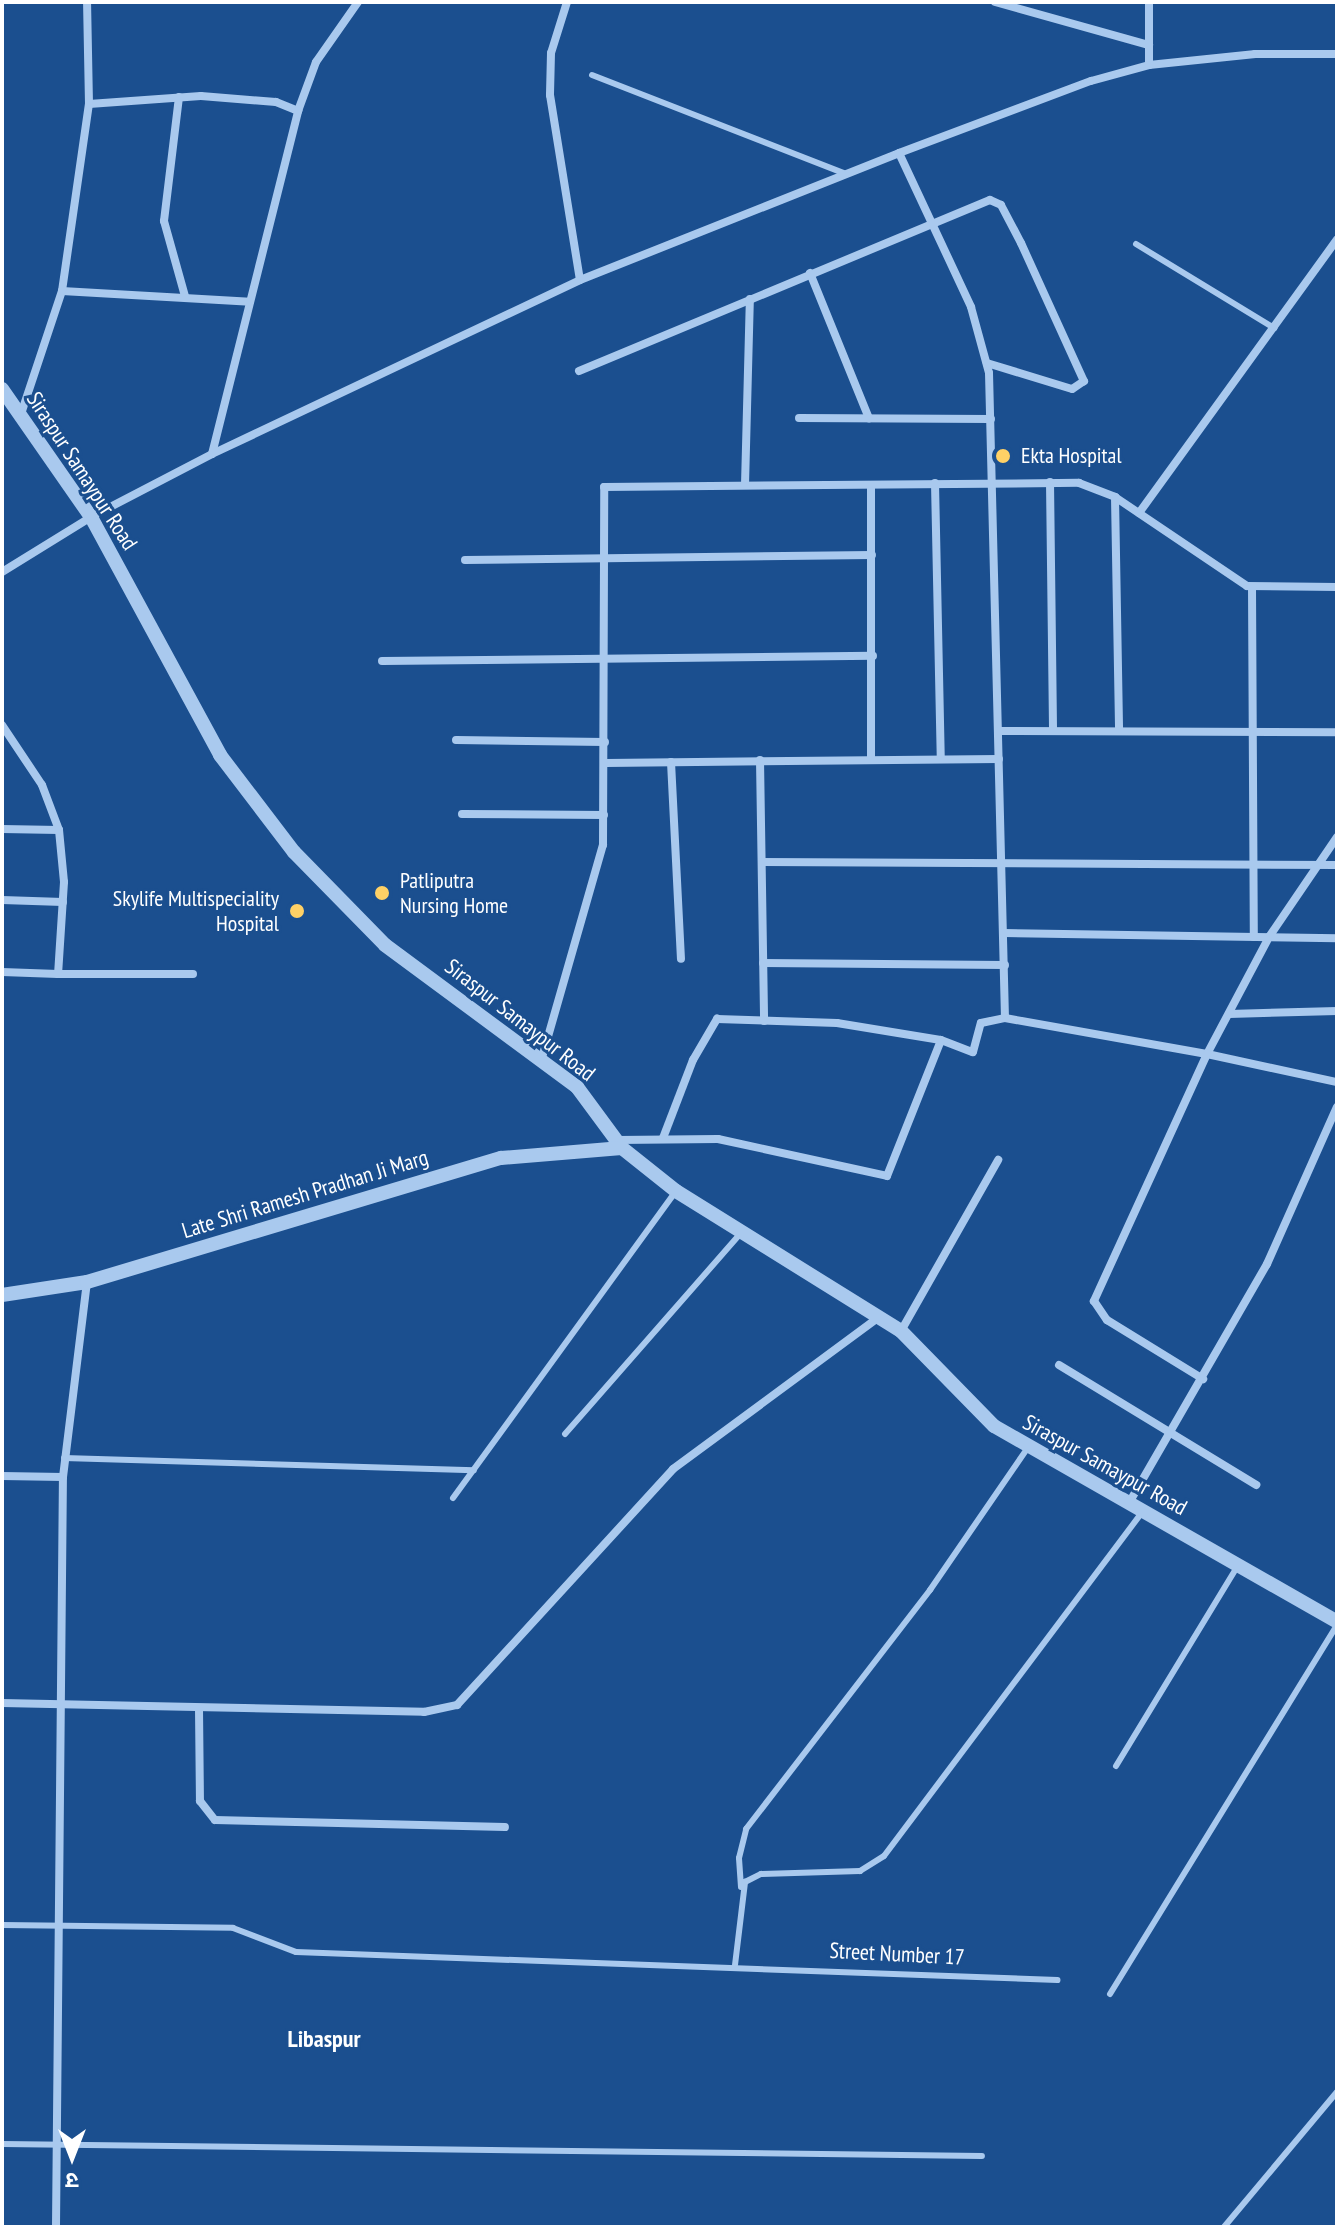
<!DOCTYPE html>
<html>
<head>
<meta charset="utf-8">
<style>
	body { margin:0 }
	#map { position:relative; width:1339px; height:2229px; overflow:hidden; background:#1b4f8f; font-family:"PT Sans Narrow","Noto Sans Devanagari",sans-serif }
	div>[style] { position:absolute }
	.service>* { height:6px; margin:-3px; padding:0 3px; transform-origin:3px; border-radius:3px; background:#a9c9ee }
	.minor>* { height:8px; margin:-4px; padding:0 4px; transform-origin:4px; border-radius:4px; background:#a9c9ee }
	.tertiary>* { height:14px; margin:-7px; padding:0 7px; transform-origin:7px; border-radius:7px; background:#a9c9ee }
	.dots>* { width:22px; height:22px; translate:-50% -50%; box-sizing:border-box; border:4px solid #1b4f8f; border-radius:50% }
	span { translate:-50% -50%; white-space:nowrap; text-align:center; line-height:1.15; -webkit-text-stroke:6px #1b4f8f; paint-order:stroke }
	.poi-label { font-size:22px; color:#fff }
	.left { translate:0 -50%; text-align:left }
	.right { translate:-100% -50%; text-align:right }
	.street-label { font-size:22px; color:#fff }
	.neighbourhood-label { font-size:24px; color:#fff; font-weight:700 }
	.frame { position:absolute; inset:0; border:4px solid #fff; pointer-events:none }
	.north { position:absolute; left:32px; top:2117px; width:80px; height:80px; -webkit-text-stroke:6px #1b4f8f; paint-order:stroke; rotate:180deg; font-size:22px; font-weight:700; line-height:32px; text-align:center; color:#fff }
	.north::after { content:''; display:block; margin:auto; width:28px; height:36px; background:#fff; clip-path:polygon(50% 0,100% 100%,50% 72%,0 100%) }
</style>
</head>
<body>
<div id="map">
	<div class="service">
		<i style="left:592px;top:75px;width:273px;rotate:21.3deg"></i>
		<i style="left:1136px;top:244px;width:162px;rotate:31.3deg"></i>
		<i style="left:565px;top:1434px;width:269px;rotate:-48.8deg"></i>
		<i style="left:64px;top:1458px;width:410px;rotate:1.7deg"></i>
		<i style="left:453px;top:1498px;width:379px;rotate:-54deg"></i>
		<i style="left:1116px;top:1766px;width:235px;rotate:-58.7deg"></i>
		<i style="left:741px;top:1887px;width:29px;rotate:-94deg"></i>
		<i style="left:739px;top:1858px;width:30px;rotate:-76deg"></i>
		<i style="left:746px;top:1829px;width:302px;rotate:-52.4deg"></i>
		<i style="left:930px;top:1590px;width:171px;rotate:-55.5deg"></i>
		<i style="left:2px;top:1925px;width:231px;rotate:0.7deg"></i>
		<i style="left:233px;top:1928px;width:67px;rotate:20.9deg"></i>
		<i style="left:296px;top:1952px;width:762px;rotate:2.11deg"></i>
		<i style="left:735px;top:1965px;width:84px;rotate:-83.1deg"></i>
		<i style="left:745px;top:1882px;width:18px;rotate:-27deg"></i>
		<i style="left:761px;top:1874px;width:99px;rotate:-1.7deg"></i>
		<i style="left:860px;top:1871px;width:28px;rotate:-32deg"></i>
		<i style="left:884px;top:1856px;width:430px;rotate:-53.1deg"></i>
		<i style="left:1110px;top:1994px;width:433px;rotate:-58.4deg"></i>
		<i style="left:2px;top:2144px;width:980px;rotate:0.7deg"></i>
		<i style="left:1224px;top:2227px;width:176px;rotate:-50.1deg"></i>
	</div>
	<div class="minor">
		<i style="left:567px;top:2px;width:53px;rotate:107.4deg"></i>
		<i style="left:551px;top:53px;width:42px;rotate:91.4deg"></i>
		<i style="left:550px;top:95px;width:187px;rotate:80.8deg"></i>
		<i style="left:995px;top:2px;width:160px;rotate:15.6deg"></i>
		<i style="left:1149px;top:2px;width:63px;rotate:90deg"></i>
		<i style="left:179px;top:97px;width:125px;rotate:96.9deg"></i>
		<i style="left:164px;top:221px;width:78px;rotate:74.4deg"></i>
		<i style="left:89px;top:104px;width:112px;rotate:-4.1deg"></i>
		<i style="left:201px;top:96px;width:75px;rotate:4.6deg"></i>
		<i style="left:276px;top:102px;width:24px;rotate:22deg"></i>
		<i style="left:899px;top:153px;width:170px;rotate:64.9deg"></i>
		<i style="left:971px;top:307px;width:68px;rotate:74.7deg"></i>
		<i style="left:989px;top:373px;width:645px;rotate:88.58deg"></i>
		<i style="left:810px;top:273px;width:157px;rotate:67.9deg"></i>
		<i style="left:62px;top:291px;width:188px;rotate:3.3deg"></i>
		<i style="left:579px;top:371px;width:445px;rotate:-22.6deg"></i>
		<i style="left:990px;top:200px;width:12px;rotate:24deg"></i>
		<i style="left:1001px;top:205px;width:43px;rotate:62.2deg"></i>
		<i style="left:1021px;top:243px;width:152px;rotate:65.5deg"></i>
		<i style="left:1084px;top:381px;width:14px;rotate:146deg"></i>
		<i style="left:1072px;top:389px;width:89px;rotate:-163deg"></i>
		<i style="left:21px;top:414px;width:130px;rotate:-71.6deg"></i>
		<i style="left:62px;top:291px;width:189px;rotate:-81.8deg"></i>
		<i style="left:89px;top:104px;width:102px;rotate:-91.1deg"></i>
		<i style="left:799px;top:418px;width:192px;rotate:0.3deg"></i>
		<i style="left:212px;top:454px;width:354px;rotate:-75.9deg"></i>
		<i style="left:298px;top:111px;width:52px;rotate:-69.8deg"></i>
		<i style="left:316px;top:62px;width:73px;rotate:-55deg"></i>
		<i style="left:1050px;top:482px;width:249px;rotate:89.3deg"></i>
		<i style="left:935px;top:483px;width:275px;rotate:88.8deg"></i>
		<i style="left:745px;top:485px;width:186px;rotate:-88.5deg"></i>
		<i style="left:871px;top:485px;width:273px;rotate:90deg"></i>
		<i style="left:1115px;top:497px;width:234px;rotate:89deg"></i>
		<i style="left:1139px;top:513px;width:338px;rotate:-54.1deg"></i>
		<i style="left:465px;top:560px;width:407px;rotate:-0.7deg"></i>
		<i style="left:2px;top:572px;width:105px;rotate:-31.7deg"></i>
		<i style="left:91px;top:517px;width:136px;rotate:-27.5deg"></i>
		<i style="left:212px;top:454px;width:407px;rotate:-25.3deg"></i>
		<i style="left:580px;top:280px;width:343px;rotate:-21.7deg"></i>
		<i style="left:899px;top:153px;width:205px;rotate:-20.6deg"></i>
		<i style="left:1091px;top:81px;width:60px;rotate:-15.4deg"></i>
		<i style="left:1149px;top:65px;width:107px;rotate:-5.9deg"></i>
		<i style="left:1255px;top:54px;width:82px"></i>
		<i style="left:1252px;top:587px;width:350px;rotate:89.7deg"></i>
		<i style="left:382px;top:661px;width:491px;rotate:-0.6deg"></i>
		<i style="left:2px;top:725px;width:72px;rotate:56.3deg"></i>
		<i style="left:42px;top:785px;width:48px;rotate:69.3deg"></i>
		<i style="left:59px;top:830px;width:52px;rotate:84.5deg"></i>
		<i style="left:64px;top:882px;width:92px;rotate:93.7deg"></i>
		<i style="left:58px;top:974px;width:135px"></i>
		<i style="left:998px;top:731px;width:339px;rotate:0.2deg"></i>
		<i style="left:456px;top:740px;width:149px;rotate:0.8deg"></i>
		<i style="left:760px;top:760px;width:261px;rotate:89.1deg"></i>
		<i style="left:671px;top:762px;width:197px;rotate:87.1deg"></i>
		<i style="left:606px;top:763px;width:393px;rotate:-0.6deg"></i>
		<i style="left:462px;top:814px;width:142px;rotate:0.4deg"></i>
		<i style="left:2px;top:829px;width:57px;rotate:1deg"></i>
		<i style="left:1337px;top:837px;width:121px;rotate:124.2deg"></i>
		<i style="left:1269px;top:937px;width:132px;rotate:117.9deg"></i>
		<i style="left:1207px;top:1054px;width:133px;rotate:12.2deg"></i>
		<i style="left:762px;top:862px;width:575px;rotate:0.3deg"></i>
		<i style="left:2px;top:900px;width:61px;rotate:1.9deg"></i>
		<i style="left:1004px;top:933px;width:333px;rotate:0.9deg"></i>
		<i style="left:763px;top:963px;width:242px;rotate:0.5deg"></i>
		<i style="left:2px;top:972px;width:56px;rotate:2deg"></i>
		<i style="left:1229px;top:1014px;width:108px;rotate:-1.6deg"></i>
		<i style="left:541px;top:1061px;width:225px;rotate:-74deg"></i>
		<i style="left:603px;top:845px;width:358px;rotate:-89.8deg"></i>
		<i style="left:604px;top:487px;width:475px;rotate:-0.5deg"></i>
		<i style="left:1079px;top:483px;width:39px;rotate:21deg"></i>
		<i style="left:1115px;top:497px;width:159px;rotate:34deg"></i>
		<i style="left:1247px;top:586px;width:90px;rotate:0.6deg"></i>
		<i style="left:663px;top:1138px;width:84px;rotate:-69deg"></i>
		<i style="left:693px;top:1060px;width:48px;rotate:-59.7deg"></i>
		<i style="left:717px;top:1019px;width:120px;rotate:1.9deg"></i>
		<i style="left:837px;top:1023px;width:105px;rotate:9.3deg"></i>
		<i style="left:617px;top:1140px;width:101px;rotate:-0.6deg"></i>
		<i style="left:718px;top:1139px;width:173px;rotate:12.3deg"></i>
		<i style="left:887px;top:1176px;width:146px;rotate:-68.3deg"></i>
		<i style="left:941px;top:1040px;width:34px;rotate:21deg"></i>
		<i style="left:973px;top:1052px;width:30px;rotate:-75deg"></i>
		<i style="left:981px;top:1023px;width:25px;rotate:-12deg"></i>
		<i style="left:1005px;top:1018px;width:205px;rotate:10.1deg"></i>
		<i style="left:1207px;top:1054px;width:272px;rotate:114.6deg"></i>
		<i style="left:1094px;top:1301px;width:23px;rotate:56deg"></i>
		<i style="left:1107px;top:1320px;width:113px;rotate:31.6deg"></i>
		<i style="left:901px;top:1331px;width:197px;rotate:-60.4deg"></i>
		<i style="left:1059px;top:1365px;width:231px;rotate:31.3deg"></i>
		<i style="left:2px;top:1476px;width:61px;rotate:0.9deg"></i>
		<i style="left:1129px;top:1503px;width:276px;rotate:-60deg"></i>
		<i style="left:1267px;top:1264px;width:172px;rotate:-66deg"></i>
		<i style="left:2px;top:1703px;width:422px;rotate:1.2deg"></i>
		<i style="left:424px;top:1712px;width:34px;rotate:-12deg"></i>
		<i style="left:457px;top:1705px;width:320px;rotate:-47.5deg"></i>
		<i style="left:673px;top:1469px;width:256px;rotate:-36.4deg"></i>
		<i style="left:199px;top:1709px;width:92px;rotate:89.4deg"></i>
		<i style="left:200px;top:1801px;width:24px;rotate:52deg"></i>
		<i style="left:215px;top:1820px;width:290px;rotate:1.4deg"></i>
		<i style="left:56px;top:2227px;width:750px;rotate:-89.47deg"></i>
		<i style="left:63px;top:1477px;width:196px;rotate:-83deg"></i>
	</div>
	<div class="tertiary">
		<i style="left:2px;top:389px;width:156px;rotate:55.2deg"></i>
		<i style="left:91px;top:517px;width:271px;rotate:61.5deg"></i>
		<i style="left:220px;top:755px;width:122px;rotate:52.7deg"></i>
		<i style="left:294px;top:852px;width:130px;rotate:45.6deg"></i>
		<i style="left:385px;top:945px;width:239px;rotate:36.5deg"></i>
		<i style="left:577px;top:1087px;width:76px;rotate:53.6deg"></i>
		<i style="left:622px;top:1148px;width:69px;rotate:38.5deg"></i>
		<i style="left:676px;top:1191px;width:265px;rotate:31.9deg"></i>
		<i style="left:901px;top:1331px;width:133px;rotate:45.6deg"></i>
		<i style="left:994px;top:1426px;width:395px;rotate:29.7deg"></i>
		<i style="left:2px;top:1295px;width:86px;rotate:-8.7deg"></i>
		<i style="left:87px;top:1282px;width:432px;rotate:-16.7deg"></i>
		<i style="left:501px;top:1158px;width:121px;rotate:-4.7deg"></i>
	</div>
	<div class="dots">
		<i style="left:1003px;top:456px;background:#ffd166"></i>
		<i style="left:382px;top:893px;background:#ffd166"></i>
		<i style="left:297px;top:911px;background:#ffd166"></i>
	</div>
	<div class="poi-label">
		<span class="left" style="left:1021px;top:456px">Ekta Hospital</span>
		<span class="left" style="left:400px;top:893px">Patliputra<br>Nursing Home</span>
		<span class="right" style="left:279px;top:911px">Skylife Multispeciality<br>Hospital</span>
	</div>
	<div class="street-label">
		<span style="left:82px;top:471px;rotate:57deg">Siraspur Samaypur Road</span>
		<span style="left:520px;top:1020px;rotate:38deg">Siraspur Samaypur Road</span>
		<span style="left:305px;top:1194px;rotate:-17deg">Late Shri Ramesh Pradhan Ji Marg</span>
		<span style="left:1105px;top:1465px;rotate:29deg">Siraspur Samaypur Road</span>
		<span style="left:897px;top:1954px;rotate:3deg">Street Number 17</span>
	</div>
	<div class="neighbourhood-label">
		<span style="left:324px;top:2039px">Libaspur</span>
	</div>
	<div class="frame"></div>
	<div class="north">उ</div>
</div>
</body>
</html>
